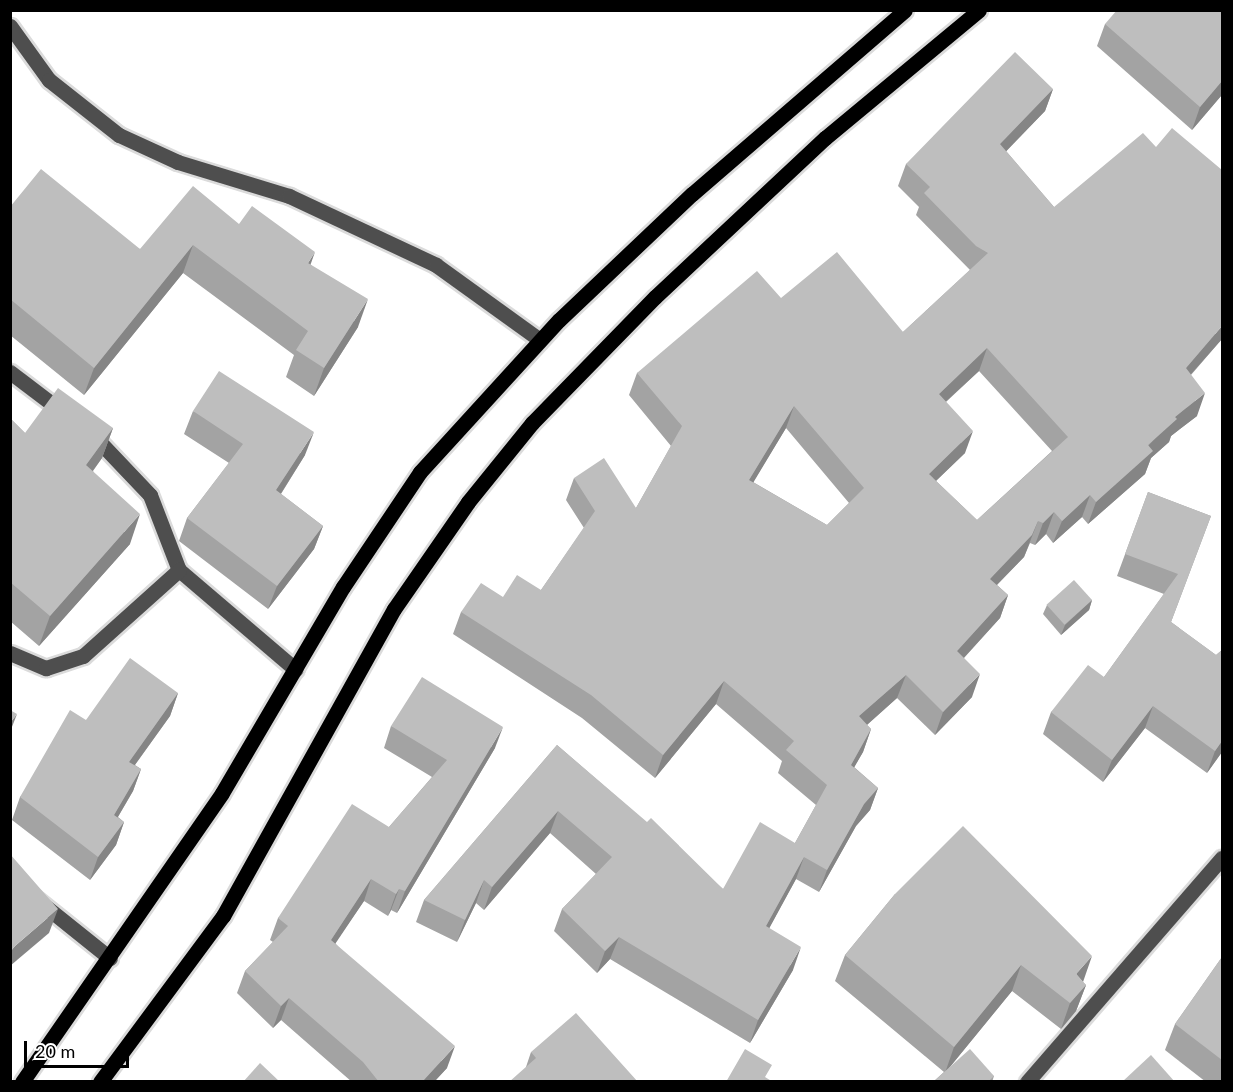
<!DOCTYPE html>
<html>
<head>
<meta charset="utf-8">
<style>
	body { margin:0 }
	#map { position:relative; width:1233px; height:1092px; overflow:hidden; background:#fff; font-family:Lato,sans-serif }
	div>[style] { position:absolute }
	.roads { filter:drop-shadow(2px 0 #dbdbdb) drop-shadow(-2px 0 #dbdbdb) drop-shadow(0 2px #dbdbdb) drop-shadow(0 -2px #dbdbdb) }
	.minor>* { height:15px; margin:-7.5px; padding:0 7.5px; transform-origin:7.5px; border-radius:7.5px; background:#4e4e4e }
	.major>* { height:15px; margin:-7.5px; padding:0 7.5px; transform-origin:7.5px; border-radius:7.5px; background:#000 }
	.wall>* { inset:0; background:#a3a3a3 }
	.shaded-wall>* { inset:0; background:#858585 }
	.building>* { inset:0; background:#bebebe; transform-origin:0 0 }
	span { translate:-50% -50%; white-space:nowrap; text-align:center; line-height:1.15; -webkit-text-stroke:5px #fff; paint-order:stroke }
	.frame { position:absolute; inset:0; border:12px solid #000; pointer-events:none }
	.scale { position:absolute; left:24px; top:1041px; width:105px; height:27px; box-sizing:border-box; border:3px solid #000; border-top:0; padding-left:8px; font-size:18px; line-height:21px; white-space:nowrap; color:#000; -webkit-text-stroke:4px #fff; paint-order:stroke }
</style>
</head>
<body>
<div id="map">
	<div class="roads">
		<div class="minor">
			<i style="left:10px;top:26px;width:67px;rotate:54.2deg"></i>
			<i style="left:49px;top:80px;width:89px;rotate:38.2deg"></i>
			<i style="left:119px;top:135px;width:65px;rotate:24.6deg"></i>
			<i style="left:178px;top:162px;width:116px;rotate:17deg"></i>
			<i style="left:289px;top:196px;width:162px;rotate:25.1deg"></i>
			<i style="left:436px;top:265px;width:128px;rotate:35.8deg"></i>
			<i style="left:10px;top:372px;width:68px;rotate:37.2deg"></i>
			<i style="left:93px;top:435px;width:83px;rotate:46.5deg"></i>
			<i style="left:150px;top:495px;width:80px;rotate:68.9deg"></i>
			<i style="left:179px;top:570px;width:153px;rotate:40.5deg"></i>
			<i style="left:10px;top:653px;width:39px;rotate:23deg"></i>
			<i style="left:46px;top:668px;width:39px;rotate:-18deg"></i>
			<i style="left:83px;top:656px;width:129px;rotate:-41.9deg"></i>
			<i style="left:10px;top:878px;width:128px;rotate:38.7deg"></i>
			<i style="left:1027px;top:1082px;width:297px;rotate:-49deg"></i>
		</div>
		<div class="major">
			<i style="left:22px;top:1082px;width:351px;rotate:-55.3deg"></i>
			<i style="left:222px;top:793px;width:239px;rotate:-59.6deg"></i>
			<i style="left:343px;top:587px;width:138px;rotate:-56.2deg"></i>
			<i style="left:420px;top:472px;width:206px;rotate:-47.6deg"></i>
			<i style="left:559px;top:320px;width:183px;rotate:-43.5deg"></i>
			<i style="left:692px;top:194px;width:281px;rotate:-40.8deg"></i>
			<i style="left:100px;top:1082px;width:207px;rotate:-53.5deg"></i>
			<i style="left:223px;top:916px;width:351px;rotate:-60.9deg"></i>
			<i style="left:394px;top:609px;width:130px;rotate:-55.3deg"></i>
			<i style="left:468px;top:502px;width:102px;rotate:-51deg"></i>
			<i style="left:532px;top:423px;width:176px;rotate:-45.7deg"></i>
			<i style="left:655px;top:297px;width:233px;rotate:-43.1deg"></i>
			<i style="left:825px;top:138px;width:200px;rotate:-39.7deg"></i>
		</div>
	</div>
	<div class="wall">
		<i style="clip-path:polygon(1222px 10px,1222px 98px,1221px 96px,1192px 130px,1097px 46px,1105px 24px)"></i>
		<i style="clip-path:polygon(evenodd,1053px 89px,1045px 111px,1006px 151px,1054px 207px,1222px 339px,1191px 375px,1197px 416px,1171px 436px,1169px 442px,1151px 458px,1145px 474px,1088px 524px,1082px 517px,1053px 543px,1046px 534px,1035px 545px,1030px 543px,1024px 557px,997px 585px,1008px 595px,1000px 618px,964px 658px,972px 697px,935px 735px,897px 698px,867px 725px,871px 729px,863px 752px,854px 767px,878px 788px,870px 810px,856px 826px,819px 892px,796px 879px,769px 928px,793px 970px,750px 1043px,610px 959px,597px 973px,554px 931px,562px 909px,596px 874px,550px 833px,484px 910px,476px 903px,457px 942px,416px 922px,424px 900px,557px 745px,723px 889px,795px 843px,816px 805px,778px 773px,782px 761px,716px 704px,655px 778px,582px 718px,453px 634px,461px 612px,503px 597px,541px 590px,584px 528px,566px 500px,574px 478px,636px 508px,671px 446px,629px 395px,637px 373px,781px 298px,903px 332px,970px 270px,916px 215px,919px 207px,898px 186px,906px 164px,1053px 89px,979px 371px,1052px 451px,977px 520px,936px 481px,965px 453px,946px 402px,979px 371px,1053px 89px,786px 428px,849px 503px,827px 525px,753px 482px,786px 428px)"></i>
		<i style="clip-path:polygon(10px 207px,140px 249px,239px 224px,311px 265px,358px 327px,314px 396px,286px 377px,294px 355px,183px 273px,84px 395px,10px 335px)"></i>
		<i style="clip-path:polygon(193px 411px,305px 455px,281px 494px,323px 526px,314px 549px,268px 609px,179px 541px,187px 518px,229px 463px,184px 434px)"></i>
		<i style="clip-path:polygon(10px 418px,25px 433px,113px 428px,102px 458px,93px 471px,130px 544px,39px 646px,10px 621px)"></i>
		<i style="clip-path:polygon(1148px 492px,1211px 516px,1171px 622px,1216px 655px,1222px 650px,1222px 752px,1207px 773px,1145px 728px,1103px 782px,1043px 734px,1051px 712px,1104px 677px,1164px 594px,1117px 576px)"></i>
		<i style="clip-path:polygon(1092px 600px,1089px 610px,1061px 635px,1043px 614px,1047px 605px)"></i>
		<i style="clip-path:polygon(178px 693px,170px 716px,135px 765px,141px 769px,133px 791px,118px 817px,124px 822px,116px 845px,90px 880px,12px 820px,20px 797px,86px 720px)"></i>
		<i style="clip-path:polygon(391px 726px,495px 748px,397px 913px,391px 910px,388px 916px,364px 901px,335px 943px,447px 1068px,434px 1082px,352px 1082px,281px 1020px,273px 1028px,237px 993px,245px 971px,273px 942px,270px 940px,278px 918px,389px 827px,432px 777px,384px 748px)"></i>
		<i style="clip-path:polygon(895px 894px,1083px 982px,1086px 985px,1076px 1011px,1061px 1029px,1012px 991px,949px 1068px,994px 1076px,992px 1082px,933px 1082px,944px 1072px,835px 981px,845px 955px)"></i>
		<i style="clip-path:polygon(1222px 957px,1222px 1082px,1206px 1082px,1165px 1050px,1175px 1024px)"></i>
		<i style="clip-path:polygon(531px 1052px,638px 1082px,526px 1067px)"></i>
	</div>
	<div class="shaded-wall">
		<i style="clip-path:polygon(1222px 81px,1222px 92px,1221px 96px,1192px 130px,1200px 107px)"></i>
		<i style="clip-path:polygon(1053px 89px,1045px 111px,992px 166px,1000px 144px)"></i>
		<i style="clip-path:polygon(193px 245px,183px 273px,84px 395px,94px 368px)"></i>
		<i style="clip-path:polygon(315px 252px,305px 280px,308px 263px)"></i>
		<i style="clip-path:polygon(368px 299px,358px 327px,314px 396px,324px 368px)"></i>
		<i style="clip-path:polygon(1222px 326px,1222px 339px,1177px 390px,1186px 368px)"></i>
		<i style="clip-path:polygon(987px 348px,979px 371px,930px 416px,939px 394px)"></i>
		<i style="clip-path:polygon(1205px 393px,1197px 416px,1171px 436px,1169px 442px,1151px 458px,1145px 474px,1088px 524px,1096px 502px,1175px 417px)"></i>
		<i style="clip-path:polygon(794px 406px,786px 428px,741px 503px,749px 480px)"></i>
		<i style="clip-path:polygon(113px 428px,102px 458px,75px 495px,86px 465px)"></i>
		<i style="clip-path:polygon(973px 431px,965px 453px,920px 496px,929px 474px)"></i>
		<i style="clip-path:polygon(314px 432px,305px 455px,268px 514px,276px 490px)"></i>
		<i style="clip-path:polygon(1090px 495px,1082px 517px,1053px 543px,1062px 521px)"></i>
		<i style="clip-path:polygon(1054px 512px,1046px 534px,1035px 545px,1043px 523px)"></i>
		<i style="clip-path:polygon(140px 514px,130px 544px,39px 646px,50px 616px)"></i>
		<i style="clip-path:polygon(1038px 521px,1024px 557px,981px 601px,990px 579px)"></i>
		<i style="clip-path:polygon(323px 526px,314px 549px,268px 609px,277px 586px)"></i>
		<i style="clip-path:polygon(1008px 595px,1000px 618px,949px 674px,957px 651px)"></i>
		<i style="clip-path:polygon(1092px 600px,1089px 610px,1061px 635px,1065px 625px)"></i>
		<i style="clip-path:polygon(980px 674px,972px 697px,935px 735px,943px 712px)"></i>
		<i style="clip-path:polygon(906px 675px,897px 698px,851px 739px,859px 716px)"></i>
		<i style="clip-path:polygon(724px 681px,716px 704px,655px 778px,663px 755px)"></i>
		<i style="clip-path:polygon(178px 693px,170px 716px,121px 784px,129px 762px)"></i>
		<i style="clip-path:polygon(1153px 706px,1145px 728px,1103px 782px,1112px 760px)"></i>
		<i style="clip-path:polygon(17px 714px,10px 732px,10px 723px)"></i>
		<i style="clip-path:polygon(503px 727px,495px 748px,397px 913px,405px 891px)"></i>
		<i style="clip-path:polygon(871px 729px,863px 752px,843px 787px,851px 765px)"></i>
		<i style="clip-path:polygon(1222px 741px,1222px 752px,1207px 773px,1215px 751px)"></i>
		<i style="clip-path:polygon(141px 769px,133px 791px,106px 837px,114px 815px)"></i>
		<i style="clip-path:polygon(878px 788px,870px 810px,856px 826px,819px 892px,827px 870px,864px 804px)"></i>
		<i style="clip-path:polygon(558px 811px,550px 833px,484px 910px,492px 887px)"></i>
		<i style="clip-path:polygon(124px 822px,116px 845px,90px 880px,98px 857px)"></i>
		<i style="clip-path:polygon(804px 857px,796px 879px,758px 949px,766px 926px)"></i>
		<i style="clip-path:polygon(371px 879px,364px 901px,323px 962px,331px 940px)"></i>
		<i style="clip-path:polygon(484px 880px,476px 903px,457px 942px,465px 920px)"></i>
		<i style="clip-path:polygon(399px 889px,391px 910px,388px 916px,396px 894px)"></i>
		<i style="clip-path:polygon(58px 909px,49px 933px,10px 966px,10px 952px,15px 946px)"></i>
		<i style="clip-path:polygon(619px 937px,610px 959px,597px 973px,605px 951px)"></i>
		<i style="clip-path:polygon(801px 947px,793px 970px,750px 1043px,758px 1020px)"></i>
		<i style="clip-path:polygon(1092px 956px,1083px 982px,1076px 974px)"></i>
		<i style="clip-path:polygon(1021px 965px,1012px 991px,945px 1073px,954px 1047px)"></i>
		<i style="clip-path:polygon(1086px 985px,1076px 1011px,1061px 1029px,1070px 1003px)"></i>
		<i style="clip-path:polygon(289px 998px,281px 1020px,273px 1028px,281px 1006px)"></i>
		<i style="clip-path:polygon(455px 1046px,447px 1068px,434px 1082px,422px 1082px)"></i>
	</div>
	<div class="building">
		<i style="clip-path:polygon(1117px 10px,1222px 10px,1222px 81px,1200px 107px,1105px 24px)"></i>
		<i style="clip-path:polygon(evenodd,1015px 52px,1053px 89px,1000px 144px,1054px 207px,1143px 133px,1156px 147px,1172px 128px,1222px 170px,1222px 326px,1186px 368px,1205px 393px,1175px 417px,1177px 419px,1148px 445px,1153px 451px,1096px 502px,1090px 495px,1062px 521px,1054px 512px,1043px 523px,1038px 521px,1032px 535px,990px 579px,1008px 595px,957px 651px,980px 674px,943px 712px,906px 675px,859px 716px,871px 729px,851px 765px,878px 788px,864px 804px,827px 870px,804px 857px,766px 926px,801px 947px,758px 1020px,619px 937px,605px 951px,562px 909px,612px 857px,558px 811px,492px 887px,484px 880px,465px 920px,424px 900px,557px 745px,647px 822px,651px 818px,723px 889px,760px 822px,795px 843px,827px 785px,786px 750px,794px 741px,724px 681px,663px 755px,591px 695px,461px 612px,481px 583px,503px 597px,517px 575px,541px 590px,595px 511px,574px 478px,604px 458px,636px 508px,682px 426px,637px 373px,757px 271px,781px 298px,837px 252px,903px 332px,988px 253px,976px 246px,924px 193px,930px 187px,906px 164px,1015px 52px,987px 348px,1068px 437px,977px 520px,929px 474px,973px 431px,939px 394px,987px 348px,1015px 52px,794px 406px,864px 488px,827px 525px,749px 480px,794px 406px)"></i>
		<i style="clip-path:polygon(41px 169px,140px 249px,193px 186px,239px 224px,252px 206px,315px 252px,308px 263px,368px 299px,324px 368px,296px 350px,308px 331px,193px 245px,94px 368px,10px 299px,10px 207px)"></i>
		<i style="clip-path:polygon(219px 371px,314px 432px,276px 490px,323px 526px,277px 586px,187px 518px,243px 444px,193px 411px)"></i>
		<i style="clip-path:polygon(58px 388px,113px 428px,86px 465px,140px 514px,50px 616px,10px 582px,10px 418px,25px 433px)"></i>
		<i style="clip-path:polygon(1148px 492px,1211px 516px,1171px 622px,1216px 655px,1222px 650px,1222px 741px,1215px 751px,1153px 706px,1112px 760px,1051px 712px,1088px 665px,1104px 677px,1178px 574px,1125px 554px)"></i>
		<i style="left:1074px;top:580px;width:27px;height:37px;rotate:48deg"></i>
		<i style="clip-path:polygon(130px 658px,178px 693px,129px 762px,141px 769px,114px 815px,124px 822px,98px 857px,20px 797px,70px 710px,86px 720px)"></i>
		<i style="clip-path:polygon(422px 677px,503px 727px,405px 891px,399px 889px,396px 894px,371px 879px,331px 940px,455px 1046px,422px 1082px,379px 1082px,363px 1062px,289px 998px,281px 1006px,245px 971px,288px 926px,278px 918px,352px 804px,389px 827px,447px 760px,391px 726px)"></i>
		<i style="clip-path:polygon(10px 710px,17px 714px,10px 723px)"></i>
		<i style="clip-path:polygon(963px 826px,1092px 956px,1076px 974px,1086px 985px,1070px 1003px,1021px 965px,954px 1047px,845px 955px,895px 894px)"></i>
		<i style="clip-path:polygon(10px 854px,58px 909px,15px 946px,10px 952px)"></i>
		<i style="clip-path:polygon(1222px 957px,1222px 1060px,1175px 1024px)"></i>
		<i style="clip-path:polygon(576px 1013px,638px 1082px,509px 1082px,536px 1058px,531px 1052px)"></i>
		<i style="clip-path:polygon(745px 1049px,772px 1065px,765px 1077px,773px 1082px,726px 1082px)"></i>
		<i style="clip-path:polygon(970px 1049px,994px 1076px,988px 1082px,933px 1082px)"></i>
		<i style="clip-path:polygon(1151px 1055px,1175px 1082px,1122px 1082px)"></i>
		<i style="clip-path:polygon(260px 1063px,280px 1082px,243px 1082px)"></i>
	</div>
	<div class="frame"></div>
	<div class="scale">20 m</div>
</div>
</body>
</html>
